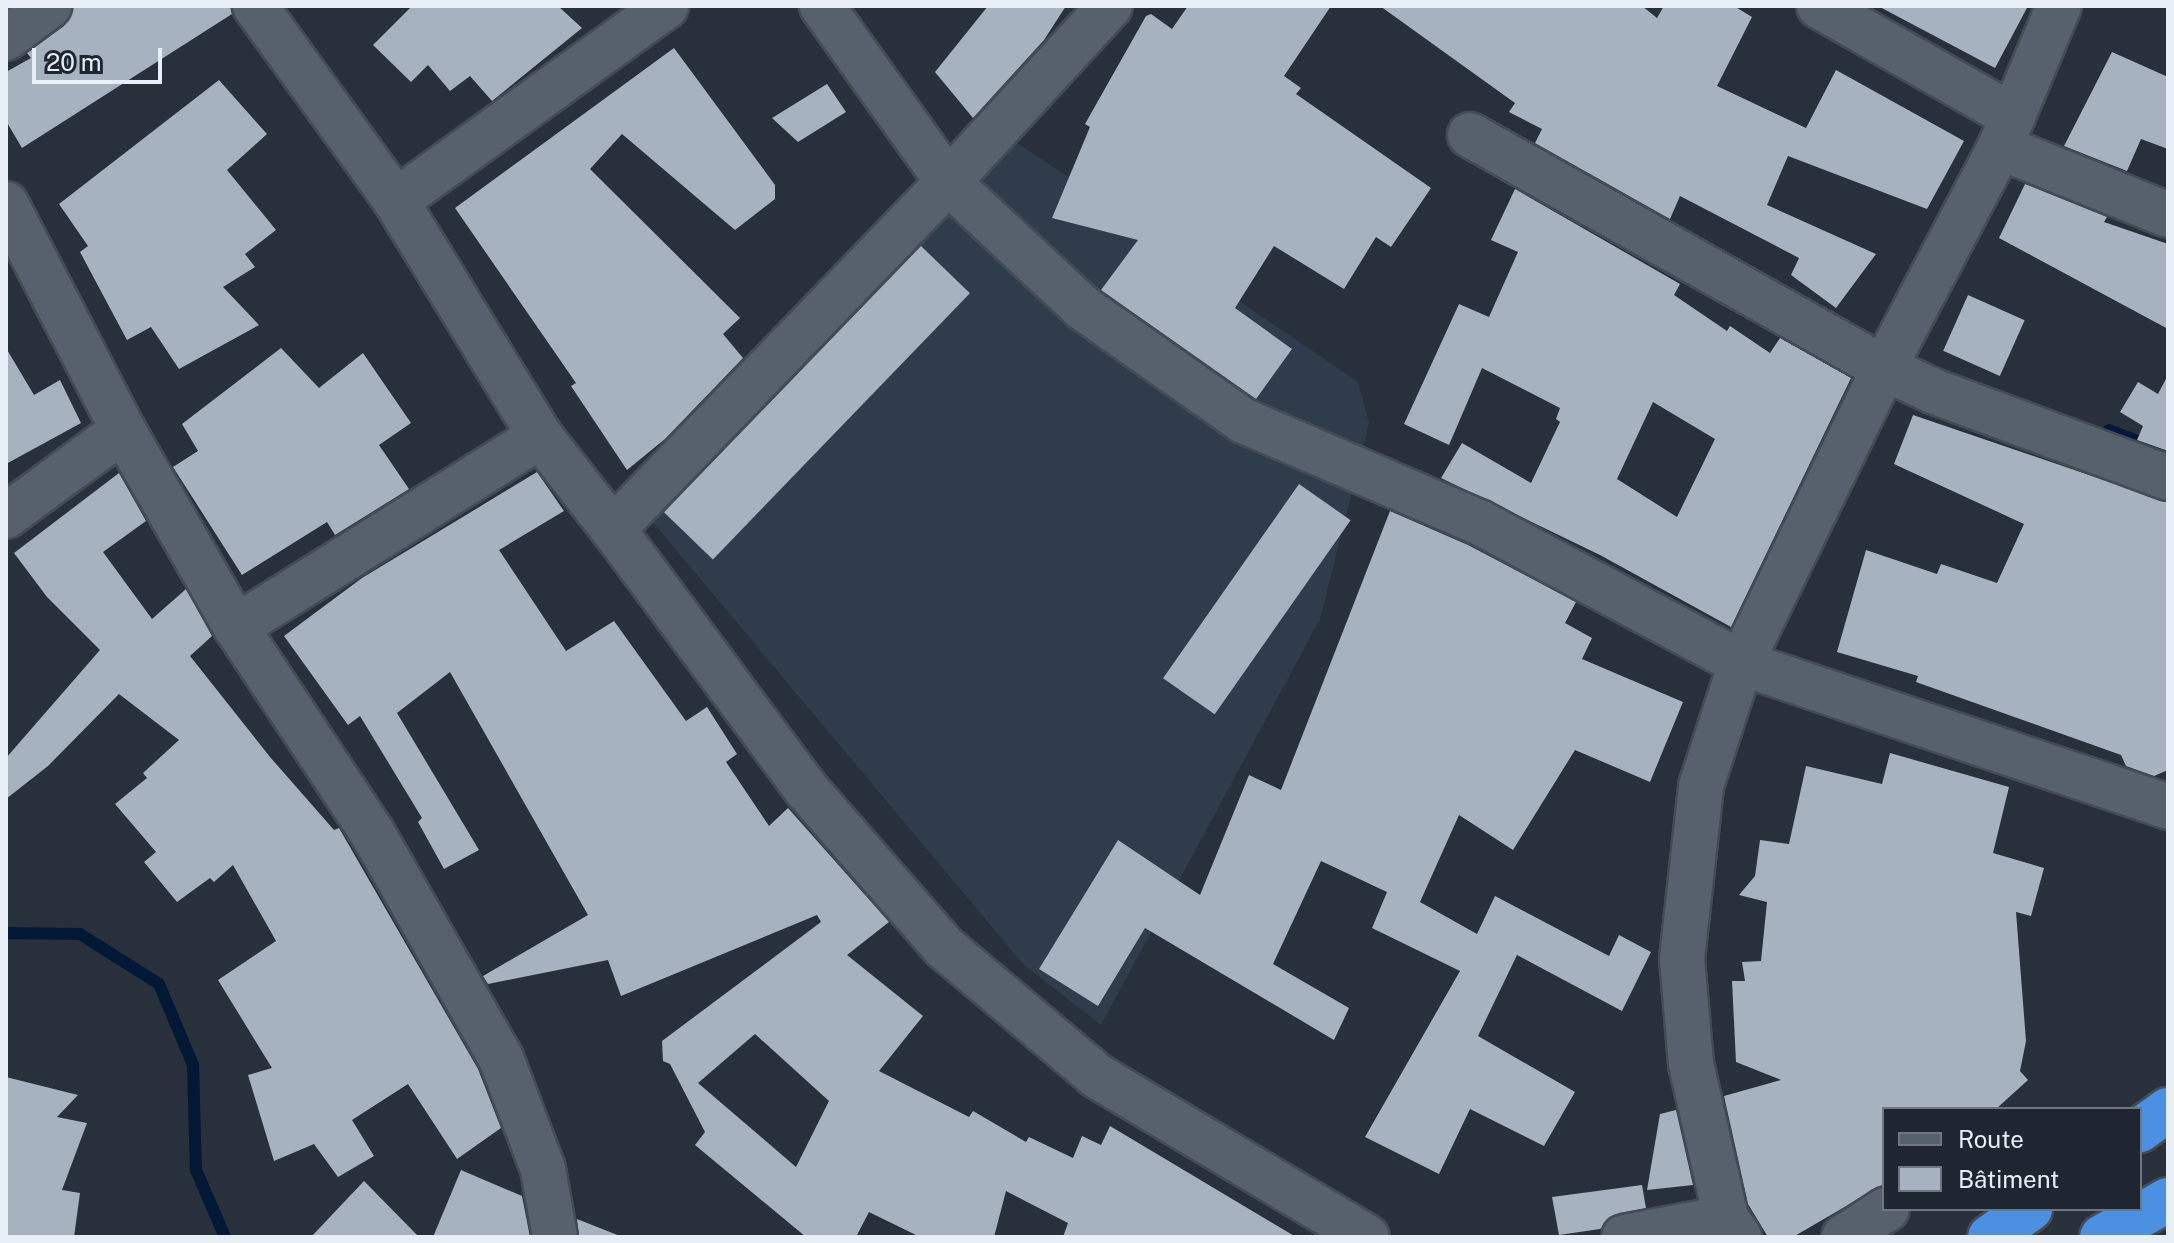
<!DOCTYPE html>
<html>
<head>
<meta charset="utf-8">
<style>
	body { margin:0 }
	#map { position:relative; width:2174px; height:1243px; overflow:hidden; background:#27303b; font-family:"Public Sans",sans-serif }
	div>[style] { position:absolute }
	.built>* { inset:0; background:#2f3c4b }
	.stream>* { height:12px; margin:-6px; padding:0 6px; transform-origin:6px; border-radius:6px; background:#021835 }
	.building>* { inset:0; background:#a6b2c0; transform-origin:0 0 }
	.roads { filter:drop-shadow(2px 0 #444b55) drop-shadow(-2px 0 #444b55) drop-shadow(0 2px #444b55) drop-shadow(0 -2px #444b55) }
	.minor>* { height:44px; margin:-22px; padding:0 22px; transform-origin:22px; border-radius:22px; background:#57616d }
	.highway>* { height:44px; margin:-22px; padding:0 22px; transform-origin:22px; border-radius:22px; background:#4c90e2 }
	span { translate:-50% -50%; white-space:nowrap; text-align:center; line-height:1.15; -webkit-text-stroke:8px #1e2631; paint-order:stroke }
	.frame { position:absolute; inset:0; border:8px solid #e8eef5; pointer-events:none }
	.legend { position:absolute; left:1882px; top:1107px; width:260px; height:104px; box-sizing:border-box; background:#1e2631; border:2px solid #6f767f; margin:0; padding:10px 14px; list-style:none; font-size:24px; color:#e8eef5 }
	.legend li { display:flex; align-items:center; gap:16px; height:40px }
	.legend b { width:40px; border:2px solid #6f767f }
	.scale { position:absolute; left:32px; top:48px; width:130px; height:36px; box-sizing:border-box; border:4px solid #e8eef5; border-top:0; padding-left:10px; font-size:24px; line-height:28px; white-space:nowrap; color:#e8eef5; -webkit-text-stroke:6px #1e2631; paint-order:stroke }
</style>
</head>
<body>
<div id="map">
	<div class="built">
		<i style="clip-path:polygon(1011px 139px,1166px 242px,1176px 258px,1358px 382px,1369px 423px,1320px 619px,1101px 1025px,1023px 964px,651px 520px)"></i>
	</div>
	<div class="stream">
		<i style="left:2109px;top:430px;width:63px;rotate:21.3deg"></i>
		<i style="left:6px;top:933px;width:74px;rotate:0.8deg"></i>
		<i style="left:80px;top:934px;width:93px;rotate:32.3deg"></i>
		<i style="left:159px;top:984px;width:88px;rotate:67.2deg"></i>
		<i style="left:193px;top:1065px;width:105px;rotate:88.4deg"></i>
		<i style="left:196px;top:1170px;width:73px;rotate:66.6deg"></i>
	</div>
	<div class="building">
		<i style="clip-path:polygon(74px 6px,230px 6px,232px 14px,22px 148px,6px 121px,6px 72px,31px 58px,27px 53px,64px 26px)"></i>
		<i style="clip-path:polygon(412px 6px,558px 6px,582px 28px,492px 101px,470px 76px,450px 91px,428px 65px,411px 82px,373px 45px)"></i>
		<i style="clip-path:polygon(988px 6px,1066px 6px,1044px 40px,973px 118px,935px 72px)"></i>
		<i style="clip-path:polygon(1188px 6px,1331px 6px,1284px 76px,1301px 88px,1296px 94px,1431px 188px,1391px 247px,1376px 237px,1344px 289px,1274px 246px,1235px 308px,1292px 349px,1256px 399px,1101px 290px,1138px 240px,1052px 218px,1090px 127px,1085px 124px,1146px 16px,1151px 14px,1172px 29px)"></i>
		<i style="clip-path:polygon(1380px 6px,1642px 6px,1657px 18px,1664px 6px,1734px 6px,1752px 17px,1717px 86px,1806px 128px,1836px 70px,1964px 141px,1927px 209px,1788px 156px,1767px 205px,1876px 254px,1836px 308px,1791px 275px,1799px 258px,1680px 196px,1670px 219px,1535px 143px,1542px 129px,1509px 112px,1515px 103px)"></i>
		<i style="clip-path:polygon(1878px 6px,2028px 6px,1995px 68px)"></i>
		<i style="clip-path:polygon(674px 48px,775px 185px,775px 199px,735px 230px,622px 134px,590px 169px,740px 318px,723px 334px,743px 358px,665px 439px,627px 470px,571px 386px,576px 383px,455px 208px)"></i>
		<i style="clip-path:polygon(2112px 52px,2168px 77px,2168px 149px,2141px 139px,2127px 171px,2064px 146px)"></i>
		<i style="clip-path:polygon(219px 80px,267px 134px,227px 170px,276px 230px,245px 254px,255px 267px,223px 287px,259px 325px,179px 369px,151px 327px,127px 340px,80px 252px,88px 246px,59px 204px)"></i>
		<i style="clip-path:polygon(827px 84px,846px 112px,798px 142px,772px 118px)"></i>
		<i style="clip-path:polygon(2025px 184px,2107px 217px,2104px 222px,2168px 244px,2168px 329px,1999px 238px)"></i>
		<i style="clip-path:polygon(evenodd,1515px 189px,1680px 284px,1674px 295px,1727px 331px,1730px 326px,1770px 353px,1780px 338px,1851px 378px,1731px 627px,1600px 555px,1441px 478px,1462px 443px,1531px 483px,1560px 422px,1556px 419px,1560px 408px,1482px 368px,1449px 445px,1404px 424px,1459px 304px,1489px 317px,1518px 252px,1491px 240px,1515px 189px,1653px 402px,1715px 439px,1677px 517px,1617px 479px,1653px 402px)"></i>
		<i style="left:921px;top:246px;width:68px;height:370px;rotate:44deg"></i>
		<i style="left:1968px;top:295px;width:62px;height:61px;rotate:24deg"></i>
		<i style="clip-path:polygon(6px 348px,34px 395px,60px 380px,81px 423px,6px 464px)"></i>
		<i style="clip-path:polygon(281px 348px,319px 388px,363px 353px,411px 423px,379px 445px,409px 489px,335px 535px,327px 522px,242px 575px,173px 467px,198px 451px,182px 424px)"></i>
		<i style="clip-path:polygon(2168px 375px,2168px 451px,2137px 440px,2143px 426px,2120px 412px,2138px 382px,2158px 394px)"></i>
		<i style="clip-path:polygon(1913px 415px,2168px 502px,2168px 770px,2154px 776px,2126px 766px,2121px 755px,1916px 682px,1918px 676px,1837px 652px,1866px 550px,1937px 574px,1941px 564px,1997px 583px,2024px 524px,1894px 464px)"></i>
		<i style="clip-path:polygon(evenodd,537px 472px,564px 511px,499px 550px,566px 651px,614px 621px,686px 721px,707px 707px,737px 754px,726px 762px,769px 826px,788px 808px,889px 922px,847px 955px,923px 1016px,879px 1071px,969px 1117px,973px 1111px,1026px 1142px,1029px 1137px,1073px 1158px,1082px 1136px,1101px 1145px,1110px 1126px,1296px 1237px,1063px 1237px,1068px 1223px,1006px 1191px,994px 1237px,920px 1237px,869px 1212px,856px 1237px,806px 1237px,695px 1145px,705px 1132px,670px 1064px,663px 1061px,662px 1041px,821px 922px,817px 915px,621px 996px,608px 960px,488px 984px,483px 976px,588px 915px,450px 672px,397px 713px,479px 850px,444px 869px,418px 822px,422px 818px,360px 716px,348px 725px,284px 636px,362px 578px,537px 472px,755px 1034px,829px 1101px,796px 1167px,698px 1083px,755px 1034px)"></i>
		<i style="clip-path:polygon(119px 473px,146px 521px,103px 552px,152px 619px,186px 589px,212px 636px,190px 656px,270px 757px,334px 830px,339px 828px,478px 1069px,501px 1128px,457px 1159px,408px 1084px,352px 1120px,374px 1156px,338px 1177px,314px 1144px,274px 1161px,248px 1075px,272px 1068px,218px 980px,276px 941px,233px 865px,214px 882px,210px 878px,177px 902px,144px 862px,156px 852px,115px 804px,147px 778px,143px 773px,179px 740px,119px 694px,48px 766px,6px 799px,6px 758px,100px 650px,47px 597px,14px 553px)"></i>
		<i style="left:1299px;top:484px;width:63px;height:237px;rotate:35deg"></i>
		<i style="clip-path:polygon(1390px 511px,1468px 545px,1576px 602px,1565px 623px,1592px 638px,1582px 659px,1683px 702px,1650px 782px,1575px 750px,1513px 850px,1459px 815px,1420px 902px,1477px 934px,1495px 896px,1609px 956px,1619px 935px,1651px 952px,1622px 1011px,1517px 955px,1478px 1036px,1575px 1092px,1544px 1146px,1470px 1109px,1439px 1174px,1365px 1137px,1460px 971px,1372px 928px,1387px 892px,1321px 861px,1273px 964px,1349px 1008px,1334px 1040px,1145px 928px,1098px 1006px,1039px 969px,1118px 840px,1200px 895px,1249px 775px,1281px 790px)"></i>
		<i style="clip-path:polygon(1890px 753px,2009px 787px,1993px 853px,2044px 868px,2031px 916px,2016px 912px,2026px 1041px,2020px 1071px,2028px 1080px,1996px 1109px,1884px 1109px,1884px 1184px,1793px 1237px,1768px 1237px,1748px 1204px,1724px 1096px,1781px 1080px,1736px 1062px,1732px 981px,1745px 981px,1742px 962px,1761px 961px,1767px 902px,1739px 895px,1755px 876px,1760px 840px,1789px 844px,1806px 766px,1882px 784px)"></i>
		<i style="clip-path:polygon(6px 1077px,78px 1095px,57px 1117px,87px 1123px,62px 1190px,80px 1193px,74px 1237px,6px 1237px)"></i>
		<i style="clip-path:polygon(1676px 1110px,1693px 1185px,1647px 1190px,1660px 1114px)"></i>
		<i style="clip-path:polygon(461px 1170px,522px 1196px,530px 1237px,433px 1237px)"></i>
		<i style="clip-path:polygon(364px 1181px,419px 1237px,311px 1237px)"></i>
		<i style="clip-path:polygon(1642px 1185px,1646px 1208px,1619px 1213px,1600px 1229px,1559px 1235px,1552px 1197px)"></i>
		<i style="clip-path:polygon(577px 1219px,620px 1236px,620px 1237px,579px 1237px)"></i>
	</div>
	<div class="roads">
		<div class="minor">
			<i style="left:255px;top:6px;width:241px;rotate:54.1deg"></i>
			<i style="left:396px;top:201px;width:276px;rotate:58.5deg"></i>
			<i style="left:540px;top:436px;width:118px;rotate:51.9deg"></i>
			<i style="left:613px;top:529px;width:482px;rotate:-46deg"></i>
			<i style="left:948px;top:182px;width:239px;rotate:-47.4deg"></i>
			<i style="left:822px;top:6px;width:216px;rotate:54.4deg"></i>
			<i style="left:948px;top:182px;width:185px;rotate:43deg"></i>
			<i style="left:1083px;top:308px;width:197px;rotate:35.1deg"></i>
			<i style="left:1244px;top:421px;width:256px;rotate:23.3deg"></i>
			<i style="left:1479px;top:522px;width:298px;rotate:28.3deg"></i>
			<i style="left:1741px;top:663px;width:451px;rotate:18.6deg"></i>
			<i style="left:1819px;top:6px;width:223px;rotate:29.6deg"></i>
			<i style="left:6px;top:38px;width:54px;rotate:-36.7deg"></i>
			<i style="left:1470px;top:135px;width:475px;rotate:29.4deg"></i>
			<i style="left:1884px;top:368px;width:54px;rotate:25.1deg"></i>
			<i style="left:1933px;top:391px;width:251px;rotate:20.3deg"></i>
			<i style="left:2000px;top:147px;width:181px;rotate:22deg"></i>
			<i style="left:396px;top:201px;width:333px;rotate:-35.8deg"></i>
			<i style="left:6px;top:204px;width:254px;rotate:62.6deg"></i>
			<i style="left:123px;top:430px;width:227px;rotate:60.2deg"></i>
			<i style="left:236px;top:627px;width:248px;rotate:56.5deg"></i>
			<i style="left:373px;top:834px;width:258px;rotate:60.3deg"></i>
			<i style="left:501px;top:1058px;width:119px;rotate:69.3deg"></i>
			<i style="left:543px;top:1169px;width:69px;rotate:80deg"></i>
			<i style="left:6px;top:516px;width:145px;rotate:-36.3deg"></i>
			<i style="left:613px;top:529px;width:325px;rotate:53.4deg"></i>
			<i style="left:807px;top:790px;width:208px;rotate:48.9deg"></i>
			<i style="left:944px;top:947px;width:200px;rotate:40.1deg"></i>
			<i style="left:1097px;top:1076px;width:314px;rotate:30.8deg"></i>
			<i style="left:236px;top:627px;width:359px;rotate:-32.1deg"></i>
			<i style="left:1624px;top:1237px;width:104px;rotate:-10.6deg"></i>
			<i style="left:1739px;top:1237px;width:23px;rotate:-124deg"></i>
			<i style="left:1726px;top:1218px;width:158px;rotate:-102.8deg"></i>
			<i style="left:1691px;top:1064px;width:105px;rotate:-94.9deg"></i>
			<i style="left:1682px;top:959px;width:174px;rotate:-83.7deg"></i>
			<i style="left:1701px;top:786px;width:129px;rotate:-72deg"></i>
			<i style="left:1741px;top:663px;width:328px;rotate:-64.1deg"></i>
			<i style="left:1884px;top:368px;width:250px;rotate:-62.3deg"></i>
			<i style="left:2000px;top:147px;width:153px;rotate:-67.3deg"></i>
			<i style="left:1844px;top:1237px;width:51px;rotate:-33.1deg"></i>
		</div>
		<div class="highway">
			<i style="left:2140px;top:1130px;width:34px;rotate:-36deg"></i>
			<i style="left:1990px;top:1237px;width:49px;rotate:-35deg"></i>
			<i style="left:2102px;top:1237px;width:76px;rotate:-29.3deg"></i>
		</div>
	</div>
	<div class="frame"></div>
	<ul class="legend">
	<li><b style="height:10px;background:#57616d"></b>Route</li>
	<li><b style="height:22px;background:#a6b2c0"></b>Bâtiment</li>
	</ul>
	<div class="scale">20 m</div>
</div>
</body>
</html>
